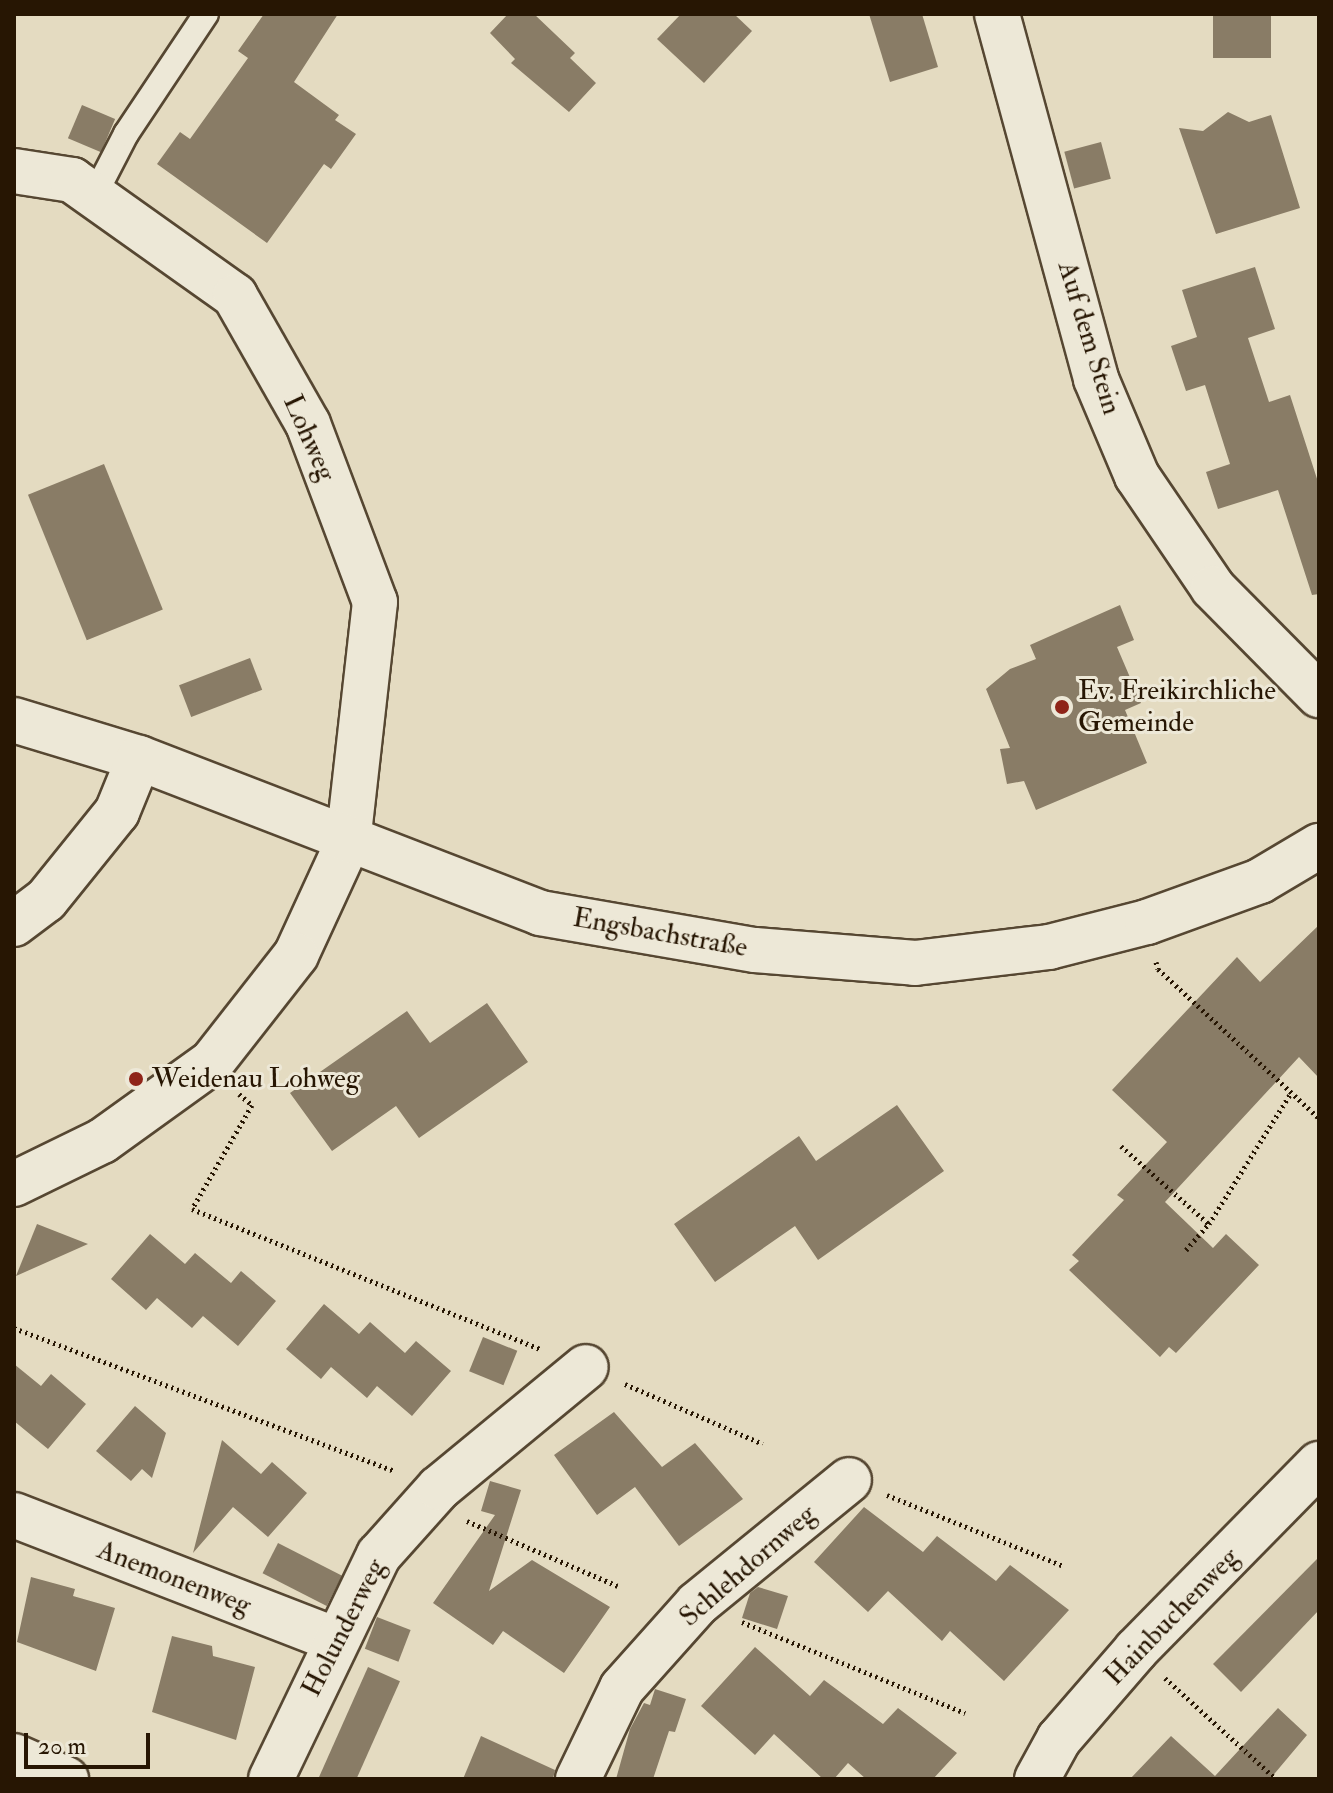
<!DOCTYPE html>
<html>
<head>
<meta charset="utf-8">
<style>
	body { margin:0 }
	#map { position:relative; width:1333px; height:1793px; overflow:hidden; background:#e4dbc1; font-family:"IM FELL Double Pica",serif }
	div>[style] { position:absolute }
	.building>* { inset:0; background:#897c66; transform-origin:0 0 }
	.path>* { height:5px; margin-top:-2.5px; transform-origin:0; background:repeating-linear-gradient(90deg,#271603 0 2px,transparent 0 6px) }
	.roads { filter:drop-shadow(2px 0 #564732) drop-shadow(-2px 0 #564732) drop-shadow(0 2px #564732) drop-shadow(0 -2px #564732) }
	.service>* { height:24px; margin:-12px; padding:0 12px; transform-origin:12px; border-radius:12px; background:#ede8d7 }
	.minor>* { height:44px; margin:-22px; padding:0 22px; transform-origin:22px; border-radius:22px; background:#ede8d7 }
	.dots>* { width:22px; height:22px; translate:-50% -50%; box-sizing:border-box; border:4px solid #ede8d7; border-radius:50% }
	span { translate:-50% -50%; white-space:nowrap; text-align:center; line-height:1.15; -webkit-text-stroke:6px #ede8d7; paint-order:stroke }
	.street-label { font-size:28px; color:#271603 }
	.poi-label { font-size:28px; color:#271603 }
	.left { translate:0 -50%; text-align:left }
	.frame { position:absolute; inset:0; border:16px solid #271603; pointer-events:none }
	.scale { position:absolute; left:24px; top:1733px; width:126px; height:36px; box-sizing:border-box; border:4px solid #271603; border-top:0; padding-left:10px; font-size:24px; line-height:28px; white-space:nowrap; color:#271603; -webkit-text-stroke:6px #ede8d7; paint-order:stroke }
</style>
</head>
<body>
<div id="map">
	<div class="building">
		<i style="clip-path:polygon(264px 14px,338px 14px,294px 82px,339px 115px,335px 120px,356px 134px,331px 169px,324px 164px,267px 243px,157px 164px,180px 132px,190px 139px,248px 58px,238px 51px)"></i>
		<i style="clip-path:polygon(508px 14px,534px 14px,575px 53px,570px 58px,596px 83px,569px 112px,511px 63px,515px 59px,490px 33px)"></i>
		<i style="clip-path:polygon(681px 14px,734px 14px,752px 31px,704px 83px,657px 39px)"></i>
		<i style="clip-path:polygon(869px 14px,922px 14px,938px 67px,890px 82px)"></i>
		<i style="left:1213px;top:14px;width:58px;height:44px"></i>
		<i style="left:82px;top:105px;width:36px;height:36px;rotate:23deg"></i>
		<i style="clip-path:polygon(1228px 112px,1249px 122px,1271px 115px,1300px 208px,1216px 234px,1179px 128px,1203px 131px)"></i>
		<i style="left:1101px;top:142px;width:38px;height:38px;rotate:75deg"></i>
		<i style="clip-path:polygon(1255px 267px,1275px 329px,1248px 338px,1269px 402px,1290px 395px,1319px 485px,1319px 594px,1312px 595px,1278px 490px,1218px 509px,1206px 472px,1230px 464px,1205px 385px,1186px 391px,1171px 346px,1197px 337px,1182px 290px)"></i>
		<i style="left:104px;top:464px;width:157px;height:82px;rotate:68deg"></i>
		<i style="clip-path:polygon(1120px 605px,1134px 640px,1117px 647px,1141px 703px,1125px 710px,1147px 763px,1036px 810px,1024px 781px,1007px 784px,1000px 749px,1010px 748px,986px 689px,1010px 669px,1036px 659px,1030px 645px)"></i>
		<i style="left:250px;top:658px;width:34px;height:76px;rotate:69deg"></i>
		<i style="clip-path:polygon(1319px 925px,1319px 1078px,1299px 1057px,1165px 1202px,1213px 1248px,1226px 1234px,1259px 1265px,1176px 1353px,1169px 1347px,1160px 1357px,1069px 1270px,1079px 1261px,1072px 1255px,1124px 1200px,1117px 1195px,1167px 1142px,1112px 1090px,1237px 957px,1260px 982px)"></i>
		<i style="clip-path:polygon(487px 1003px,528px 1062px,419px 1138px,396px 1106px,332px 1151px,290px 1093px,407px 1011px,430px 1043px)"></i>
		<i style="clip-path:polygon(897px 1105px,944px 1171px,818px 1260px,795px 1226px,715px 1282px,674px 1224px,799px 1136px,816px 1161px)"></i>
		<i style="clip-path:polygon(37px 1224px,88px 1244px,16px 1276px)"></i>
		<i style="clip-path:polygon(150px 1234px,185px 1264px,195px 1253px,231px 1283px,241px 1271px,276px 1301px,238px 1346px,203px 1316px,192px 1328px,157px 1298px,146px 1310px,111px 1279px)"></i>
		<i style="clip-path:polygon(324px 1304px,359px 1334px,370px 1322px,405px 1353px,416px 1341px,451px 1371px,412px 1416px,377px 1386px,367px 1398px,331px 1367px,321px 1379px,286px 1349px)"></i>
		<i style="left:483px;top:1337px;width:37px;height:37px;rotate:22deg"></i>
		<i style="clip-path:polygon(14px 1364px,41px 1386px,51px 1374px,86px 1404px,48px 1449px,14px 1421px)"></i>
		<i style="clip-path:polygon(135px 1406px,166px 1433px,152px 1478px,142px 1469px,131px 1481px,96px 1451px)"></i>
		<i style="clip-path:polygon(614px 1412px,662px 1467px,695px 1443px,743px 1499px,679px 1546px,635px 1487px,597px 1515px,554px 1455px)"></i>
		<i style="clip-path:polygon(222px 1440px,261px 1474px,272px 1462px,307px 1493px,268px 1537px,233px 1507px,193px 1553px)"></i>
		<i style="clip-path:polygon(490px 1481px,521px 1490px,489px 1591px,532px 1560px,610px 1607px,564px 1673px,503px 1631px,493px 1645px,433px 1603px,495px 1515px,481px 1511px)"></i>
		<i style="clip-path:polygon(864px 1507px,923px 1552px,937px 1536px,996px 1581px,1010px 1565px,1069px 1610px,1004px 1681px,950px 1631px,942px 1641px,888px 1591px,868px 1612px,814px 1562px)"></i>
		<i style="left:278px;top:1543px;width:72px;height:34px;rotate:27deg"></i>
		<i style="clip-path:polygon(1319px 1557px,1319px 1610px,1241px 1692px,1213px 1664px)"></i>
		<i style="clip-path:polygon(31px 1577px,75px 1589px,73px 1596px,115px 1608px,96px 1671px,17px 1642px)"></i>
		<i style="clip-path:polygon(758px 1587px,788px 1596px,777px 1629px,742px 1618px,750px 1593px)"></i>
		<i style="left:377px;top:1617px;width:36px;height:34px;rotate:21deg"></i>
		<i style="clip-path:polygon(172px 1636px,212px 1646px,213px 1656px,255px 1667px,236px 1740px,152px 1712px)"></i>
		<i style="clip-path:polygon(755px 1647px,810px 1696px,824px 1680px,883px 1724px,898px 1708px,957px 1753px,933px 1779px,866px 1779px,848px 1763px,834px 1779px,823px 1779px,774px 1734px,755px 1755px,701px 1706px)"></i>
		<i style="left:368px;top:1667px;width:35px;height:122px;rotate:24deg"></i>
		<i style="clip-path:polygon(655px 1689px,686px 1699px,675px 1732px,669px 1731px,653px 1779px,616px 1779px,630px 1729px,644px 1703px,650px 1705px)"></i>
		<i style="clip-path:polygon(1278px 1708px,1307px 1735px,1270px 1779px,1130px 1779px,1171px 1736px,1215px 1776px)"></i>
		<i style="clip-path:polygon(481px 1736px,555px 1770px,553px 1779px,463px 1779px)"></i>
	</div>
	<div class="path">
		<i style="left:1156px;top:962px;width:7px;rotate:74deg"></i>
		<i style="left:1158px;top:969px;width:219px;rotate:42.8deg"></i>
		<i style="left:239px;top:1094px;width:17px;rotate:40deg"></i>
		<i style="left:252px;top:1105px;width:120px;rotate:120deg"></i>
		<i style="left:192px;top:1209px;width:377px;rotate:21.9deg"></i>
		<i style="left:1121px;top:1146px;width:118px;rotate:41.6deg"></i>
		<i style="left:1186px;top:1250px;width:35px;rotate:-49deg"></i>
		<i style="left:1209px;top:1224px;width:155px;rotate:-58deg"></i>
		<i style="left:14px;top:1328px;width:407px;rotate:20.6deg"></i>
		<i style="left:625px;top:1384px;width:150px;rotate:23.5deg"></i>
		<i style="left:887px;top:1495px;width:191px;rotate:21.9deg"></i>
		<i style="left:467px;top:1521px;width:164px;rotate:23.3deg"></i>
		<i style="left:742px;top:1622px;width:241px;rotate:22.2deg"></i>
		<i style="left:1165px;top:1678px;width:150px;rotate:42.3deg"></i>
	</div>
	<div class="roads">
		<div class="service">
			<i style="left:94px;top:196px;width:70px;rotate:-62.7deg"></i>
			<i style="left:126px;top:134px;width:144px;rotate:-56.3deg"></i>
		</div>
		<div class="minor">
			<i style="left:997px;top:14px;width:378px;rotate:74.8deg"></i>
			<i style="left:1096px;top:379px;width:105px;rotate:67.1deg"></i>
			<i style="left:1137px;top:476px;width:135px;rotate:55.8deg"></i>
			<i style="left:1213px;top:588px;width:151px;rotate:45.3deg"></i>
			<i style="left:14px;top:171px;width:59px;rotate:8.8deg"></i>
			<i style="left:72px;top:180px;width:200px;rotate:35.4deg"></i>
			<i style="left:235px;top:296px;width:147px;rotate:60.3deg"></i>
			<i style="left:308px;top:424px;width:190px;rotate:69.4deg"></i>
			<i style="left:375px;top:602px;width:242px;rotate:96.4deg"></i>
			<i style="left:348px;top:842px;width:124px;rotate:114.7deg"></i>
			<i style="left:296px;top:955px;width:136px;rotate:128.1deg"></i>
			<i style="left:212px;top:1062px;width:135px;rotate:144.3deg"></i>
			<i style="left:102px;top:1141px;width:98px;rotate:154deg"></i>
			<i style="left:14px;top:720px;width:131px;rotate:16.9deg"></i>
			<i style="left:139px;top:758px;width:430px;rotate:21.1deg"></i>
			<i style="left:540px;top:913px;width:218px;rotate:9.8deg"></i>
			<i style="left:755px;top:950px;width:161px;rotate:4.6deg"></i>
			<i style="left:915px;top:963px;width:135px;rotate:-6.8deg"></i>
			<i style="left:1049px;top:947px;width:101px;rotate:-14.3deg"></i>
			<i style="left:1147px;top:922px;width:120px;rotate:-19.9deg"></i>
			<i style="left:1260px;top:881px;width:69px;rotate:-30.7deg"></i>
			<i style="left:14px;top:924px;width:40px;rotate:-37deg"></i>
			<i style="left:46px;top:900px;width:113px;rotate:-51.1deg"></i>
			<i style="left:117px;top:812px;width:58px;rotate:-67.8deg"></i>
			<i style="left:14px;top:1515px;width:343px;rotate:21.2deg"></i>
			<i style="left:14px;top:1756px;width:57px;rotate:23.9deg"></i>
			<i style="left:271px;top:1779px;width:249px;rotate:-64.3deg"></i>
			<i style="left:379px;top:1555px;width:90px;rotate:-48.2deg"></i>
			<i style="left:439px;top:1488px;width:190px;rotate:-39.5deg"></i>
			<i style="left:578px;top:1779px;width:101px;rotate:-64.2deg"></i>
			<i style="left:622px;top:1688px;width:113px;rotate:-48.2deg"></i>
			<i style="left:697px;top:1604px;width:196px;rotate:-39.2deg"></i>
			<i style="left:1037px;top:1779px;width:46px;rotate:-61.2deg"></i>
			<i style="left:1059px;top:1739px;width:118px;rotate:-49.1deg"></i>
			<i style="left:1136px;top:1650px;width:261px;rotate:-45.5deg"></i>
		</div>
	</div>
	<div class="dots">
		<i style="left:1062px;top:707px;background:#8f2418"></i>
		<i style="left:136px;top:1079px;background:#8f2418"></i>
	</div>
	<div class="street-label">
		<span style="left:1089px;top:338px;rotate:73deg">Auf dem Stein</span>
		<span style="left:309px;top:438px;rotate:66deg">Lohweg</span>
		<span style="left:660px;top:933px;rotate:10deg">Engsbachstraße</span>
		<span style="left:748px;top:1566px;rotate:-41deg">Schlehdornweg</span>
		<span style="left:174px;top:1578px;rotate:21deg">Anemonenweg</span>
		<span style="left:1172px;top:1617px;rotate:-46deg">Hainbuchenweg</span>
		<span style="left:344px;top:1628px;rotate:-63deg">Holunderweg</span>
	</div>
	<div class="poi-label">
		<span class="left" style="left:1078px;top:707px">Ev. Freikirchliche<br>Gemeinde</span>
		<span class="left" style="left:152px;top:1079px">Weidenau Lohweg</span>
	</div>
	<div class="frame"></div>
	<div class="scale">20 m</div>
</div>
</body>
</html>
